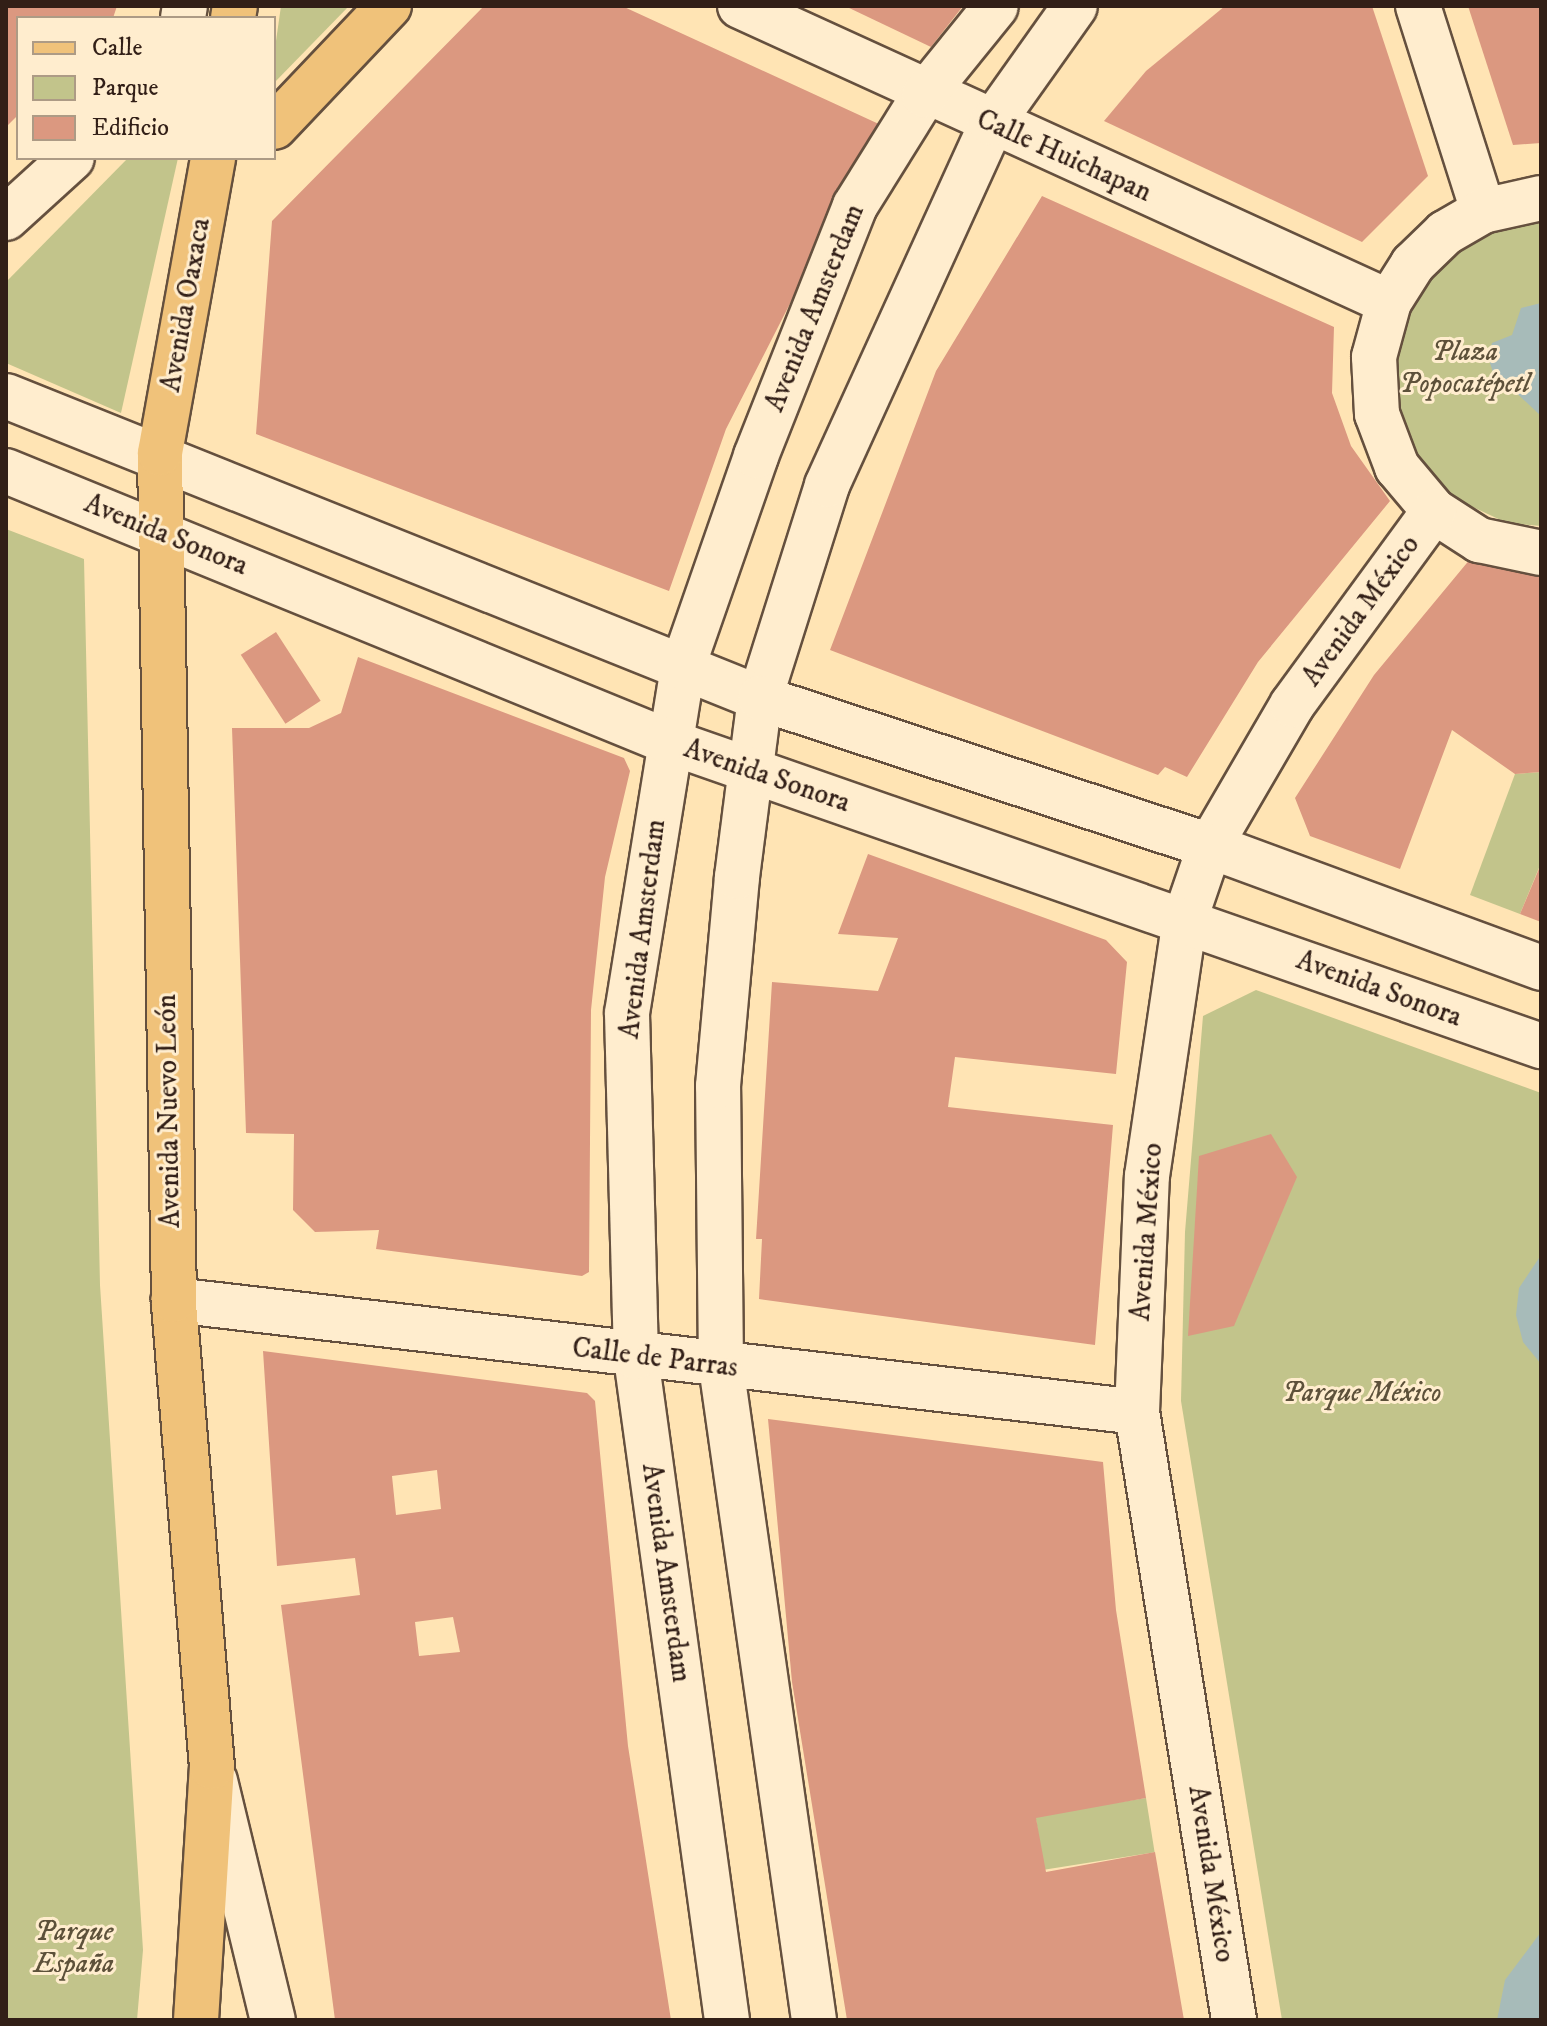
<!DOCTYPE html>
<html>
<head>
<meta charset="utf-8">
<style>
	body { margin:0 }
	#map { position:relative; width:1547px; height:2026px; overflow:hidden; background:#ffe4b4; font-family:"IM FELL DW Pica",serif }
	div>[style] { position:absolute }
	.green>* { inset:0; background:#c2c48b; transform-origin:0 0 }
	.water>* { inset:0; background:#a7bbb9 }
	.building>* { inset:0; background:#db9880; transform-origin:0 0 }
	.roads { filter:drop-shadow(2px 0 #65503e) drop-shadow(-2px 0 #65503e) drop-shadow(0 2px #65503e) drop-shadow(0 -2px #65503e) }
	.minor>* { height:44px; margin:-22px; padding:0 22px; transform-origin:22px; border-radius:22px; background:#ffedce }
	.secondary>* { height:44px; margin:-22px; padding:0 22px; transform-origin:22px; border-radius:22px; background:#ffedce }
	.primary>* { height:44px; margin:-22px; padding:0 22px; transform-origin:22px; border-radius:22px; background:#f0c27a }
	span { translate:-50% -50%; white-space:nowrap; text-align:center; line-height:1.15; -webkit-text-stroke:6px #ffedce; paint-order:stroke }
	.street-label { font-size:28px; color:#321f17 }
	.park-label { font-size:28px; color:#5d513a; font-style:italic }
	.frame { position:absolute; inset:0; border:8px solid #321f17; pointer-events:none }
	.legend { position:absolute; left:16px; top:16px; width:260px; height:144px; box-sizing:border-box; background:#ffedce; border:2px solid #ad9b85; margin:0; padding:10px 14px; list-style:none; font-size:24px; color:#321f17 }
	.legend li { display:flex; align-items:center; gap:16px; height:40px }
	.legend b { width:40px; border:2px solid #ad9b85 }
</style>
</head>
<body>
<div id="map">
	<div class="green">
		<i style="clip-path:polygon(281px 6px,349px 6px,274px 83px,274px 55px)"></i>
		<i style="clip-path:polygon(128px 158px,178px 158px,121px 413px,6px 363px,6px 282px)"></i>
		<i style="clip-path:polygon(1541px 211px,1541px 526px,1507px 523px,1460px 501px,1422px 466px,1397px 420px,1389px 369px,1397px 318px,1461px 235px)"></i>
		<i style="clip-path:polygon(6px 529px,84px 559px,100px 1285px,143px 1950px,137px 2020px,6px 2020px)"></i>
		<i style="clip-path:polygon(1541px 772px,1541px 863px,1520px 914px,1470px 895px,1515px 774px)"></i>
		<i style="clip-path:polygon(1256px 990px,1541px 1093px,1541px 2020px,1282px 2020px,1181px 1401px,1185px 1232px,1203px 1016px)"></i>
		<i style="left:1146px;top:1798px;width:55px;height:112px;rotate:81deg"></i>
	</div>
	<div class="water">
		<i style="clip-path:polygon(1541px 303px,1541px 416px,1510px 387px,1498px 387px,1488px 357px,1492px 343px,1512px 335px,1521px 308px)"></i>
		<i style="clip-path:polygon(1539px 1258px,1541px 1257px,1541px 1364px,1523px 1342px,1516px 1315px,1519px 1288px)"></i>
		<i style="clip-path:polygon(1541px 1932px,1541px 2020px,1497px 2020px,1505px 1980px)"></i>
	</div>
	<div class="building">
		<i style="clip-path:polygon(6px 6px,117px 6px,113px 18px,18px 18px,18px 115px,6px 127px)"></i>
		<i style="clip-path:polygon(484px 6px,622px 6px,881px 125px,726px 429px,669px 591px,256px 434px,272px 221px)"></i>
		<i style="clip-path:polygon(845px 6px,963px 6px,931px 47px)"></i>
		<i style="clip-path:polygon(1225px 6px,1372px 6px,1428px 176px,1362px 242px,1104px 121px,1146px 71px)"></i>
		<i style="clip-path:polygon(1468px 6px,1541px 6px,1541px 143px,1513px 145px)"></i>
		<i style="clip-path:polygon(1042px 196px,1334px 327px,1332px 393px,1351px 446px,1390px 501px,1258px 662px,1187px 777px,1165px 767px,1158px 775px,830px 650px,936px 371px)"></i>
		<i style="clip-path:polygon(1471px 558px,1541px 574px,1541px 772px,1515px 774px,1452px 730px,1400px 869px,1310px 836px,1295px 798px,1374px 675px)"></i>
		<i style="left:276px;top:632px;width:82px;height:42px;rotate:57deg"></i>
		<i style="clip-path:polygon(358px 657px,624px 758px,630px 771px,605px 877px,591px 1010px,589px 1272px,582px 1276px,376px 1249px,379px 1230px,315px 1232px,293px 1210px,294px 1134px,246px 1133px,232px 728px,309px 728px,341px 713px)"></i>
		<i style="clip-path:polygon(868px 854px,1106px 940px,1127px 962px,1116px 1074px,955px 1057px,948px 1107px,1113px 1125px,1095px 1345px,759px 1299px,762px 1239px,756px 1239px,772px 982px,878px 991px,898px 938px,838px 934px)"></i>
		<i style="clip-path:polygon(1541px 864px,1541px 922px,1520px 914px)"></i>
		<i style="clip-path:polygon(1271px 1134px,1297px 1177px,1234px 1326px,1188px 1336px,1199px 1156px)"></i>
		<i style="clip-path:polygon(evenodd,263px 1351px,587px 1393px,595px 1401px,628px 1746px,671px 2020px,335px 2020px,281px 1605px,360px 1595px,355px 1558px,277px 1566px,263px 1351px,437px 1470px,441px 1509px,396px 1515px,392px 1476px,437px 1470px,263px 1351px,453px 1617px,460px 1652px,419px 1656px,415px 1622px,453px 1617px)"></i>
		<i style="clip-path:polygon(768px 1419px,1103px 1462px,1116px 1610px,1146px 1798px,1036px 1818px,1046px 1872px,1155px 1852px,1184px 2020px,847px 2020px,792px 1682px)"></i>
	</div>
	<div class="roads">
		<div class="minor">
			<i style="left:740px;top:6px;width:713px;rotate:24.52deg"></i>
			<i style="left:1418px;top:6px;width:215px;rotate:72.4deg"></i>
			<i style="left:1541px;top:198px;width:59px;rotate:167.4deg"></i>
			<i style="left:1483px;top:211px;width:44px;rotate:149.9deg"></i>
			<i style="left:1445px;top:233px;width:45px;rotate:135.9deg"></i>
			<i style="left:1413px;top:264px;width:45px;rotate:122.3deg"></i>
			<i style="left:1389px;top:302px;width:57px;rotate:105.3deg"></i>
			<i style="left:1374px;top:357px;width:57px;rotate:87deg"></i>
			<i style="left:1377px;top:414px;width:57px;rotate:69.3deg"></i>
			<i style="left:1397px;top:467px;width:57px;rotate:49.9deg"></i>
			<i style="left:1434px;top:511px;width:54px;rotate:32.8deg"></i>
			<i style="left:1479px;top:540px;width:63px;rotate:11.8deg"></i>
			<i style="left:174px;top:1300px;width:969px;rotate:6.63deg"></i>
			<i style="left:727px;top:2020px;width:669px;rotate:-97.82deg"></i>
			<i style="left:636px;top:1357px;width:344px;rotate:-91.5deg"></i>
			<i style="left:627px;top:1013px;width:351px;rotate:-80.8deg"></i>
			<i style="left:683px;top:666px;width:222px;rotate:-70.8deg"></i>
			<i style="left:756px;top:456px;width:269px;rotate:-68.4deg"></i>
			<i style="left:855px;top:206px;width:131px;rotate:-58.1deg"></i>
			<i style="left:924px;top:95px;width:114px;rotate:-51deg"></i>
			<i style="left:814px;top:2020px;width:661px;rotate:-98.09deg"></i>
			<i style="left:721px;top:1366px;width:280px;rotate:-90.6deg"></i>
			<i style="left:718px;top:1086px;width:210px;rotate:-84.8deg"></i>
			<i style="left:737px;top:877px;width:180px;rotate:-82.7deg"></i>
			<i style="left:760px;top:698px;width:223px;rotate:-72.5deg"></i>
			<i style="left:827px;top:485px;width:398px;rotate:-65.5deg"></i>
			<i style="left:992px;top:123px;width:143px;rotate:-54.6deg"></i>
			<i style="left:1234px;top:2020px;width:616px;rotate:-99.06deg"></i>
			<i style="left:1137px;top:1412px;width:236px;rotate:-87.6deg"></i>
			<i style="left:1147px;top:1176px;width:260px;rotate:-81.6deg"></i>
			<i style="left:1185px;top:919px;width:77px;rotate:-71.1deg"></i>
			<i style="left:1210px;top:846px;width:163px;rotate:-59.8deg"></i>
			<i style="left:1292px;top:705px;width:240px;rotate:-53.8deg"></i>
		</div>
		<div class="secondary">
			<i style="left:183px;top:18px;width:12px;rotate:-81deg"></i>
			<i style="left:6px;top:218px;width:89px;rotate:-42.3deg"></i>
			<i style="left:6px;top:396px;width:812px;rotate:21.83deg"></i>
			<i style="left:760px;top:698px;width:474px;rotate:18.2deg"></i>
			<i style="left:1210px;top:846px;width:353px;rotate:20.2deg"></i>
			<i style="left:6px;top:471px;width:714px;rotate:22.22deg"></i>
			<i style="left:667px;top:741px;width:926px;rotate:19.24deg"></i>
			<i style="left:215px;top:1781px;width:246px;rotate:76.4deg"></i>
		</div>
		<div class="primary">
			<i style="left:233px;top:18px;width:12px;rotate:-81deg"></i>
			<i style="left:274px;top:127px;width:167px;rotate:-46.5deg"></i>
			<i style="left:196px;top:2020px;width:254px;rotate:-86.4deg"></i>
			<i style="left:212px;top:1767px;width:469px;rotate:-94.7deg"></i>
			<i style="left:174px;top:1300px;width:847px;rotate:-90.95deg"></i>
			<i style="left:160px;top:453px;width:300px;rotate:-79.8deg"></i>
		</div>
	</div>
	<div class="street-label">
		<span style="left:1064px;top:156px;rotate:24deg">Calle Huichapan</span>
		<span style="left:186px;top:305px;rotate:-80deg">Avenida Oaxaca</span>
		<span style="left:815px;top:308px;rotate:-68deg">Avenida Amsterdam</span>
		<span style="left:166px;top:535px;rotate:22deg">Avenida Sonora</span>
		<span style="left:1361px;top:611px;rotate:-54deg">Avenida México</span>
		<span style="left:767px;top:776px;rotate:19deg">Avenida Sonora</span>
		<span style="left:643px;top:929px;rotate:-83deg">Avenida Amsterdam</span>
		<span style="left:1379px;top:989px;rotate:20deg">Avenida Sonora</span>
		<span style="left:169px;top:1111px;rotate:-91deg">Avenida Nuevo León</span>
		<span style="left:1147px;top:1232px;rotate:-86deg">Avenida México</span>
		<span style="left:655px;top:1358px;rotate:7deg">Calle de Parras</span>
		<span style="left:666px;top:1573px;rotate:82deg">Avenida Amsterdam</span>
		<span style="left:1211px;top:1874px;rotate:81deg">Avenida México</span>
	</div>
	<div class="park-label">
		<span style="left:1465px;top:368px">Plaza<br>Popocatépetl</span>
		<span style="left:1362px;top:1393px">Parque México</span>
		<span style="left:74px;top:1948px">Parque<br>España</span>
	</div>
	<div class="frame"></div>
	<ul class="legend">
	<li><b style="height:10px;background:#f0c27a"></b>Calle</li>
	<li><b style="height:22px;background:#c2c48b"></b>Parque</li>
	<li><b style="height:22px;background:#db9880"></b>Edificio</li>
	</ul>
</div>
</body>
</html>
